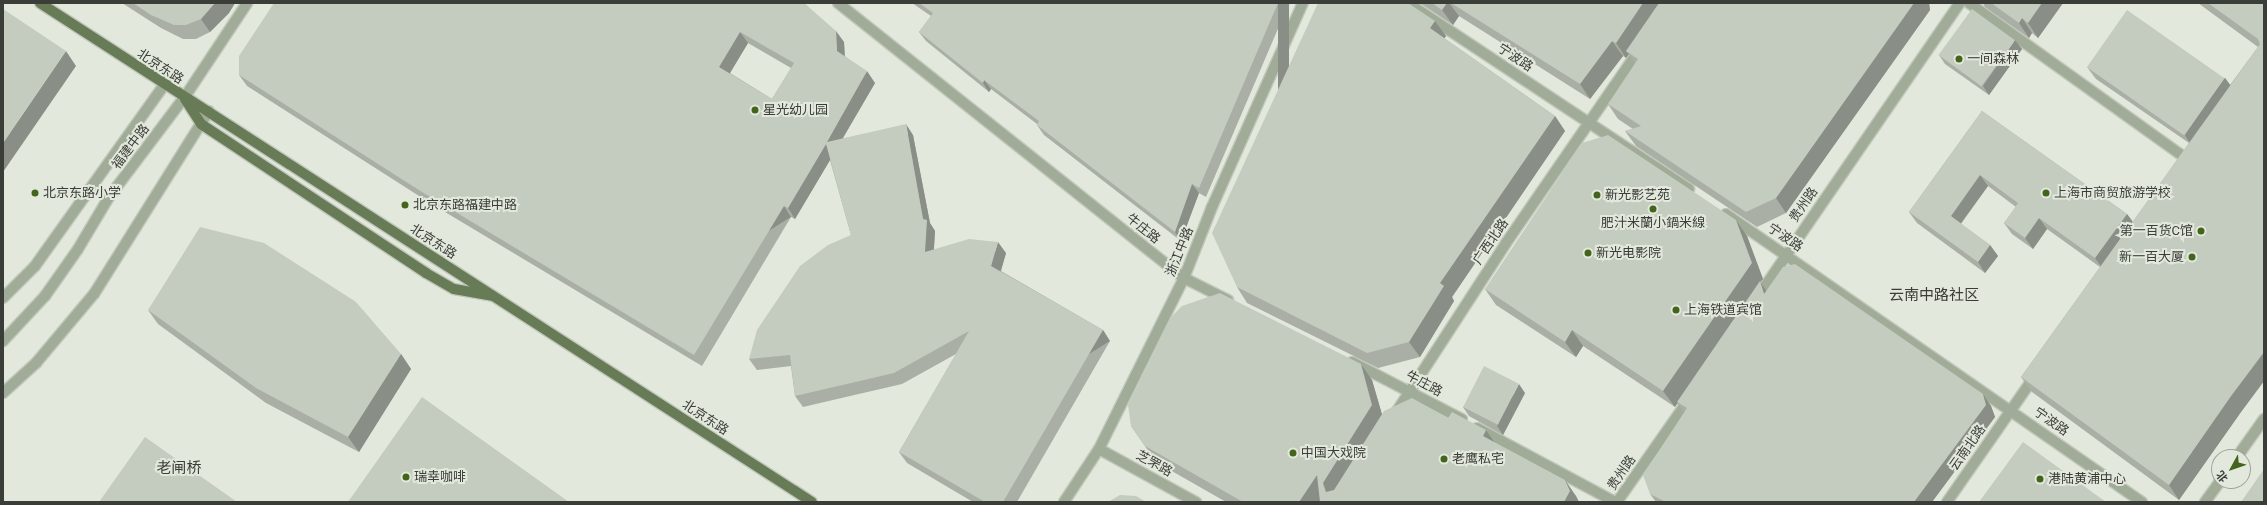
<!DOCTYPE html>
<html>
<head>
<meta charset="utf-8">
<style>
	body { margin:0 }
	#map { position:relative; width:2267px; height:505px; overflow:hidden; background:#e2e9dc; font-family:Roboto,"Noto Sans SC",sans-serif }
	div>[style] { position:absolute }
	.roads { filter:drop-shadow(1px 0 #c1c7bb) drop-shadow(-1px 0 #c1c7bb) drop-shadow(0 1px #c1c7bb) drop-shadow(0 -1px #c1c7bb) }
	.minor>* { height:10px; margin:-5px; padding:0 5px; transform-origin:5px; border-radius:5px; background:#a1ac98 }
	.major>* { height:10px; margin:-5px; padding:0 5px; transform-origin:5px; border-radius:5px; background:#677b56 }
	.wall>* { inset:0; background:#a9afa4 }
	.shaded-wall>* { inset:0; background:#898e86; transform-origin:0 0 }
	.building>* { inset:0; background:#c4cbbf; transform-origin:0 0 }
	.dots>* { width:11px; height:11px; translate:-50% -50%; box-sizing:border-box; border:2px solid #e2e9dc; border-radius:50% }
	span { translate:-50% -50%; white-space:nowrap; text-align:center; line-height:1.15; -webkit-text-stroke:4px #e2e9dc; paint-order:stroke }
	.street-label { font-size:13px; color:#3b3d38 }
	.poi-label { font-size:13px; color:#3b3d38 }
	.left { translate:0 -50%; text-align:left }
	.right { translate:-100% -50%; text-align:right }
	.quarter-label { font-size:15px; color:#3b3d38 }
	.frame { position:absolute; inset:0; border:4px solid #3b3d38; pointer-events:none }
	.north { position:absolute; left:2211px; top:449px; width:40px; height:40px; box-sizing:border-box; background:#e2e9dc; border:1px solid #9fa49a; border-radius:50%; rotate:230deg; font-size:11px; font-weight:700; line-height:16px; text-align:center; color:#3b3d38 }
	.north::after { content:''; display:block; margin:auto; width:14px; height:18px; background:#42641b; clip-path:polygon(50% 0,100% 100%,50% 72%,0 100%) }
</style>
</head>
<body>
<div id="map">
	<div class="roads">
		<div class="minor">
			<i style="left:838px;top:3px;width:442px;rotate:38.5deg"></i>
			<i style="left:1184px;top:278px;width:49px;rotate:26.6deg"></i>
			<i style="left:1408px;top:3px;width:337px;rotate:33.5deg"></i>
			<i style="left:1969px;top:3px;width:272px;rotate:35.6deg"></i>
			<i style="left:1726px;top:214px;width:506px;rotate:34.7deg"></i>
			<i style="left:3px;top:298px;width:45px;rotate:-45deg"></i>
			<i style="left:35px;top:266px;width:222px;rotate:-54.5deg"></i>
			<i style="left:1757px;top:298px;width:358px;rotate:-55.5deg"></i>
			<i style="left:3px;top:341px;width:62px;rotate:-47deg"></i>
			<i style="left:45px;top:296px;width:57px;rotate:-54.9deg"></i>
			<i style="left:78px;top:249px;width:61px;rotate:-59.2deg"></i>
			<i style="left:109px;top:197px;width:124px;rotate:-52.9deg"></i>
			<i style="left:184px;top:98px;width:114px;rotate:-56.4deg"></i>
			<i style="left:1352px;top:362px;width:124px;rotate:27.4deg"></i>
			<i style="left:3px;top:393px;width:45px;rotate:-42.3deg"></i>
			<i style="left:36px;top:363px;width:90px;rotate:-50deg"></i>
			<i style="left:94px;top:294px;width:216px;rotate:-57.9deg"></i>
			<i style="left:1395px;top:414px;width:204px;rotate:-57deg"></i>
			<i style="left:1506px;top:243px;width:236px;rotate:-55.4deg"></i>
			<i style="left:1477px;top:428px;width:157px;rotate:28.2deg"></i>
			<i style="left:1099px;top:449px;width:111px;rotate:28.7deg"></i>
			<i style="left:2237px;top:457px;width:47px;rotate:-54.6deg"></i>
			<i style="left:1064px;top:502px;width:64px;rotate:-56.6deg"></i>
			<i style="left:1099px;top:449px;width:191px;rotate:-63.6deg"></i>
			<i style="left:1184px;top:278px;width:76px;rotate:-68.5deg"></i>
			<i style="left:1212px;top:207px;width:223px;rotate:-66deg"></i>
			<i style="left:1617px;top:502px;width:126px;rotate:-55deg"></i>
			<i style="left:1947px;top:502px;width:154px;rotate:-55.1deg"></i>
			<i style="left:2205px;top:502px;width:26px;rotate:-54deg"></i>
		</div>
		<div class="major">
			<i style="left:40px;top:3px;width:919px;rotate:32.88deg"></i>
			<i style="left:185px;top:99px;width:30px;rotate:57deg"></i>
			<i style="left:201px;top:124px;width:270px;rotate:33.5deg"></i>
			<i style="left:426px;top:273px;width:32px;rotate:30deg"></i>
			<i style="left:454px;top:289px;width:39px;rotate:10deg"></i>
		</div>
	</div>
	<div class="wall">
		<i style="clip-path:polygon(122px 3px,235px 3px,229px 13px,210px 32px,196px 39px,183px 39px,161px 28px)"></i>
		<i style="clip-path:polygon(evenodd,804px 3px,844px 42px,845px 56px,875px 83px,843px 138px,913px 135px,930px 223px,935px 231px,934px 249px,1006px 253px,1001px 271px,1103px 330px,1110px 341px,1017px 502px,973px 502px,907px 463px,899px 452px,956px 354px,902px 384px,803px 407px,795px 396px,791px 366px,757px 370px,749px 359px,851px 235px,830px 160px,795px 219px,791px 217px,702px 366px,430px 203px,247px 86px,239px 75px,804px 3px,748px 43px,791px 68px,772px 99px,730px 73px,748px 43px)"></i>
		<i style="clip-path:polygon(912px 3px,1289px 3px,1206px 197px,1199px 193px,1181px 241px,1044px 135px,1037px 125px,1037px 124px,991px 89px,989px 92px,926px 41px,919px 32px,931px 16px)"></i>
		<i style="clip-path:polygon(1420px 3px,1929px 3px,1930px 10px,1786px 213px,1757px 227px,1636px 146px,1625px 131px,1633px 129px,1618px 119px,1608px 104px,1635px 63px,1629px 54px,1626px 58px,1623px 56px,1590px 99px,1459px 16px,1453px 25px)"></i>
		<i style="clip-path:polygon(1983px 3px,2063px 3px,2038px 38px,2032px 33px,2029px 38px,1985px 7px)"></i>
		<i style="clip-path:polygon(2198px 3px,2264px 3px,2264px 381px,2241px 412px,2179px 500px,2032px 392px,2021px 377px,2100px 267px,2047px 229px,2033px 249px,2012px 234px,2004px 223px,2016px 207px,1988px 186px,1961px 224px,1990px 245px,1998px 256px,1985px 273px,1917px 223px,1909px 212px,1982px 111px,2127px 214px,2133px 222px,2189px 143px,2096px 79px,2087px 67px,2225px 78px,2230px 85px,2258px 47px)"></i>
		<i style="clip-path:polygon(1435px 21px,1446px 36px,1444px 38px,1555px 116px,1565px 131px,1452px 297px,1454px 301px,1420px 357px,1378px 368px,1247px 303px,1237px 287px)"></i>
		<i style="clip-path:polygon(2022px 49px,1989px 95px,1945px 64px,1939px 55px)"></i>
		<i style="clip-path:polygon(1736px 220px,1747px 236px,1763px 279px,1760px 282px,1766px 291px,1983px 394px,1991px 406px,1995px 417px,1932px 502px,1656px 502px,1650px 494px,1684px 412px,1677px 403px,1675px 407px,1583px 346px,1576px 357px,1496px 305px,1485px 289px)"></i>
		<i style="clip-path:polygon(148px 310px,401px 354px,411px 369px,359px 452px,266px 403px,158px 324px)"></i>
		<i style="clip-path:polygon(1372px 380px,1382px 415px,1495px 443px,1576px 496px,1579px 502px,1226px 502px,1156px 462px,1131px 426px)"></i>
		<i style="clip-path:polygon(1525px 393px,1503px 435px,1469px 416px,1463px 407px)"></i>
	</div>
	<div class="shaded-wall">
		<i style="clip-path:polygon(215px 3px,235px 3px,229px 13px,210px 32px,201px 19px)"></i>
		<i style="left:1278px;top:3px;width:11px;height:201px"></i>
		<i style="clip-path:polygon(1447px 3px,1449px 3px,1459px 16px,1453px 25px,1442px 10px)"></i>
		<i style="clip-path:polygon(1643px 3px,1664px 3px,1626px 51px,1629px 54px,1626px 58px,1616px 43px)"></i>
		<i style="clip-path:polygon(1914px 3px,1929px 3px,1930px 10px,1786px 213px,1776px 198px)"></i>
		<i style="clip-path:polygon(2042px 3px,2063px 3px,2038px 38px,2028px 23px)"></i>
		<i style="clip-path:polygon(2022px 18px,2032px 33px,2029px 38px,2019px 23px)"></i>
		<i style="clip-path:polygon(1435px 21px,1446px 36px,1441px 43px,1430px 28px)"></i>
		<i style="clip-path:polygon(836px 31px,844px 42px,845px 62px,837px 51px)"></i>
		<i style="clip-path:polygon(740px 32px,748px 43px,727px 78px,719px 67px)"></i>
		<i style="clip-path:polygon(2015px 40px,2022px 49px,1989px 95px,1983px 86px)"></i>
		<i style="clip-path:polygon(1612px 41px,1623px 56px,1590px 99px,1580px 84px)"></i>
		<i style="clip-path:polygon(66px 51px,76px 66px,3px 172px,3px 143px)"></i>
		<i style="clip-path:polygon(867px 71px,875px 83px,834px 153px,827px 142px)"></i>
		<i style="clip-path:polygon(2225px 78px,2234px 90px,2192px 146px,2184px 134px)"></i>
		<i style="clip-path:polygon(984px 80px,991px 89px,989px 92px,983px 83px)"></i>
		<i style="clip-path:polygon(1555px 116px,1565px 131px,1452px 297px,1454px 301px,1420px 357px,1409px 342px,1440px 283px)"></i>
		<i style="clip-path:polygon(906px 124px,913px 135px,930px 223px,935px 231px,933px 263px,925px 252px,923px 219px)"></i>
		<i style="clip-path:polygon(826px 144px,833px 155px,795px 219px,788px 208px)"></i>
		<i style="clip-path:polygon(1980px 175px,1988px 186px,1958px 227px,1951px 216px)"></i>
		<i style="clip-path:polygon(1192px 184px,1199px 193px,1181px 241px,1175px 232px)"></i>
		<i style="left:784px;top:206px;width:13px;height:174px;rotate:58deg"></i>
		<i style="clip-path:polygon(2127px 214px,2135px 225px,2103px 269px,2095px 258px)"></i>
		<i style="clip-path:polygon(2039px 218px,2047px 229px,2033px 249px,2025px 238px)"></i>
		<i style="clip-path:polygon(1736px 220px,1747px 236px,1763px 279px,1760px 282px,1768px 293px,1764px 294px,1760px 282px,1675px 407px,1663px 391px)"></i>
		<i style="clip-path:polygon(998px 242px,1006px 253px,999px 277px,991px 266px)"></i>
		<i style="clip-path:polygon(1990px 245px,1998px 256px,1985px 273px,1978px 262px)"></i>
		<i style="left:1103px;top:330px;width:13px;height:199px;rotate:58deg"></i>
		<i style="clip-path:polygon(1572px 330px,1583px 346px,1576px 357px,1565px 342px)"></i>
		<i style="clip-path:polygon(2264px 352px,2264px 381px,2241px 412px,2179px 500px,2169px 485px,2231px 396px)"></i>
		<i style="clip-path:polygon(401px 354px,411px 369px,359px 452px,348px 437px)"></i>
		<i style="clip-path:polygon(1361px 364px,1372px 380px,1384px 421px,1335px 499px,1321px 502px,1299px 502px,1317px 475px,1323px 483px)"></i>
		<i style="clip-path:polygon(1519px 384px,1525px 393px,1503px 435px,1497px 426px)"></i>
		<i style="clip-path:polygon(1983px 394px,1991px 406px,1995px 417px,1932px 502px,1914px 502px)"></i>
		<i style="clip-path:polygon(1486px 430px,1497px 446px,1483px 436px)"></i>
		<i style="clip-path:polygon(1565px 480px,1576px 496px,1579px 502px,1564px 502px)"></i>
	</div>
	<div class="building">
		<i style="clip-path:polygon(133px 3px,215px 3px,201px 19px,186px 25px,174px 25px,151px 15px)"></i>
		<i style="clip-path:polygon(evenodd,274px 3px,804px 3px,836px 31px,837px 51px,867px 71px,827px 142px,906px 124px,923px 219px,927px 220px,925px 252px,969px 239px,998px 242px,991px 266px,1103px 330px,1003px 502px,985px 502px,899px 452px,969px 331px,894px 373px,795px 396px,790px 355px,749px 359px,757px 330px,800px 266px,828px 245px,851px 235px,826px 144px,788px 208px,784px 206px,694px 355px,422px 192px,239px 75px,239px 56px,274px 3px,740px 32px,794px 63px,772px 99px,719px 67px,740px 32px)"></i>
		<i style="clip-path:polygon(919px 3px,1278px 3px,1199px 188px,1192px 184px,1175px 232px,1037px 125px,1039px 121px,984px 80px,983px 83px,919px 32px,933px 13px)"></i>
		<i style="clip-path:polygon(1318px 3px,1408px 3px,1435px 21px,1430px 28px,1555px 116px,1440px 283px,1444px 286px,1409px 342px,1367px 353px,1237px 287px,1212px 233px)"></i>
		<i style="clip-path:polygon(1432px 3px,1447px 3px,1442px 10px)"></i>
		<i style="clip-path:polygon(1451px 3px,1643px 3px,1616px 43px,1612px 41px,1580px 84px)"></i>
		<i style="clip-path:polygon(1659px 3px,1914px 3px,1776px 198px,1746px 212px,1625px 131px,1641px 126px,1608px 104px,1638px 59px,1626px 51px)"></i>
		<i style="clip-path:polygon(1991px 3px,2042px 3px,2028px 23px,2022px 18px,2019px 23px)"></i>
		<i style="clip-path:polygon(2208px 3px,2264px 3px,2264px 352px,2231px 396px,2169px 485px,2021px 377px,2260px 44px,2258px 39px)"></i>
		<i style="clip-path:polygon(3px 9px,66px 51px,3px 143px)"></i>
		<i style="left:1972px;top:9px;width:53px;height:57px;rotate:36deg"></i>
		<i style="left:2127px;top:10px;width:119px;height:70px;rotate:35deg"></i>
		<i style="clip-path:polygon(1982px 111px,2127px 214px,2095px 258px,2039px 218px,2025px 238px,2004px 223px,2018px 203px,1980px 175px,1951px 216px,1990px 245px,1978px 262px,1909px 212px)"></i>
		<i style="clip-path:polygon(1608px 135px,1736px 220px,1752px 263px,1663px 391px,1572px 330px,1565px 342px,1485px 289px,1582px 143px)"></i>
		<i style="clip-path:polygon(200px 227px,264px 243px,356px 302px,401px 354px,348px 437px,256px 388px,148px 310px)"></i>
		<i style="clip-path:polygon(1795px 264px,1983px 394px,1986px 405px,1914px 502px,1666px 502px,1650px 494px,1643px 475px,1687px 408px,1677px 402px,1760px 281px,1764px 294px,1783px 267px)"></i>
		<i style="clip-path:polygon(1220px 293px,1361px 364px,1372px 405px,1323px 483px,1326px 492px,1334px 490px,1384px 411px,1412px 398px,1448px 418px,1452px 412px,1486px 430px,1483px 436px,1565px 480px,1570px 491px,1564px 502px,1320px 502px,1317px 475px,1299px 502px,1243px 502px,1145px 446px,1131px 426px,1128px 405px,1172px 316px,1182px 306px)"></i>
		<i style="left:1484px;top:366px;width:39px;height:46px;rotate:27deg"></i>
		<i style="clip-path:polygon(422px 397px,569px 502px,348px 502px)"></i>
		<i style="clip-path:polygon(145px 437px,237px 502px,99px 502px)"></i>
		<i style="clip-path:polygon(2023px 442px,2106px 502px,1979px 502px)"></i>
		<i style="clip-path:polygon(2264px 469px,2264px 502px,2241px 502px)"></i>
		<i style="clip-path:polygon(1120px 495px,1136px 496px,1146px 502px,1108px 502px)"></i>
	</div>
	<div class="dots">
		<i style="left:1959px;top:59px;background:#42641b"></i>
		<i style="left:755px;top:110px;background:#42641b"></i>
		<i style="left:35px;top:193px;background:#42641b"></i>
		<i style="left:2046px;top:193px;background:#42641b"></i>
		<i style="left:1597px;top:195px;background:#42641b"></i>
		<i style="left:405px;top:205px;background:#42641b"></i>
		<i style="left:1653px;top:209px;background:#42641b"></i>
		<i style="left:2201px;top:231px;background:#42641b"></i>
		<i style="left:1588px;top:253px;background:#42641b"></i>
		<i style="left:2192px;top:257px;background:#42641b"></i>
		<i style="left:1676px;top:310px;background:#42641b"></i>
		<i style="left:1293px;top:453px;background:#42641b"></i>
		<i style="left:1444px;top:459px;background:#42641b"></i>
		<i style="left:406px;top:477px;background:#42641b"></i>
		<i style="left:2040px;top:479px;background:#42641b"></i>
	</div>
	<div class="street-label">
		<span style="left:1515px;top:58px;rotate:33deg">宁波路</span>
		<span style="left:160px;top:67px;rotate:33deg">北京东路</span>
		<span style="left:131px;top:147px;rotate:-53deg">福建中路</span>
		<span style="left:1804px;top:205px;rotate:-55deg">贵州路</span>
		<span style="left:1143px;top:229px;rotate:39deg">牛庄路</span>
		<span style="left:1785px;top:238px;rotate:34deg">宁波路</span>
		<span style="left:433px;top:242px;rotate:33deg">北京东路</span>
		<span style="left:1491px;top:242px;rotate:-56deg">广西北路</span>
		<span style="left:1180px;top:252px;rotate:-68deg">浙江中路</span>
		<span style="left:1424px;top:384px;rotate:28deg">牛庄路</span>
		<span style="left:705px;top:418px;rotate:33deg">北京东路</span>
		<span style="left:2051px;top:422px;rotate:35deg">宁波路</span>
		<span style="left:1968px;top:448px;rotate:-55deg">云南北路</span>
		<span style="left:1154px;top:464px;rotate:29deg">芝罘路</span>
		<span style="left:1622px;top:473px;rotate:-55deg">贵州路</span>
	</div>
	<div class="poi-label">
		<span class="left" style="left:1967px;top:59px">一间森林</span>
		<span class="left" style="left:763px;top:110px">星光幼儿园</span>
		<span class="left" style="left:43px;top:193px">北京东路小学</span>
		<span class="left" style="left:2054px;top:193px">上海市商贸旅游学校</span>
		<span class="left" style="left:1605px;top:195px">新光影艺苑</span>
		<span class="left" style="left:413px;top:205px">北京东路福建中路</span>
		<span style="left:1653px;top:223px">肥汁米蘭小鍋米線</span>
		<span class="right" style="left:2193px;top:231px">第一百货C馆</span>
		<span class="left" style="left:1596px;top:253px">新光电影院</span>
		<span class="right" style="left:2184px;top:257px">新一百大厦</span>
		<span class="left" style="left:1684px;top:310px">上海铁道宾馆</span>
		<span class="left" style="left:1301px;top:453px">中国大戏院</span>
		<span class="left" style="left:1452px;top:459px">老鹰私宅</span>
		<span class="left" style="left:414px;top:477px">瑞幸咖啡</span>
		<span class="left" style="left:2048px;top:479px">港陆黄浦中心</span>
	</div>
	<div class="quarter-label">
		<span style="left:1934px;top:296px">云南中路社区</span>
		<span style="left:179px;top:469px">老闸桥</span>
	</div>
	<div class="frame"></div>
	<div class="north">北</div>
</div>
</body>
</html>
